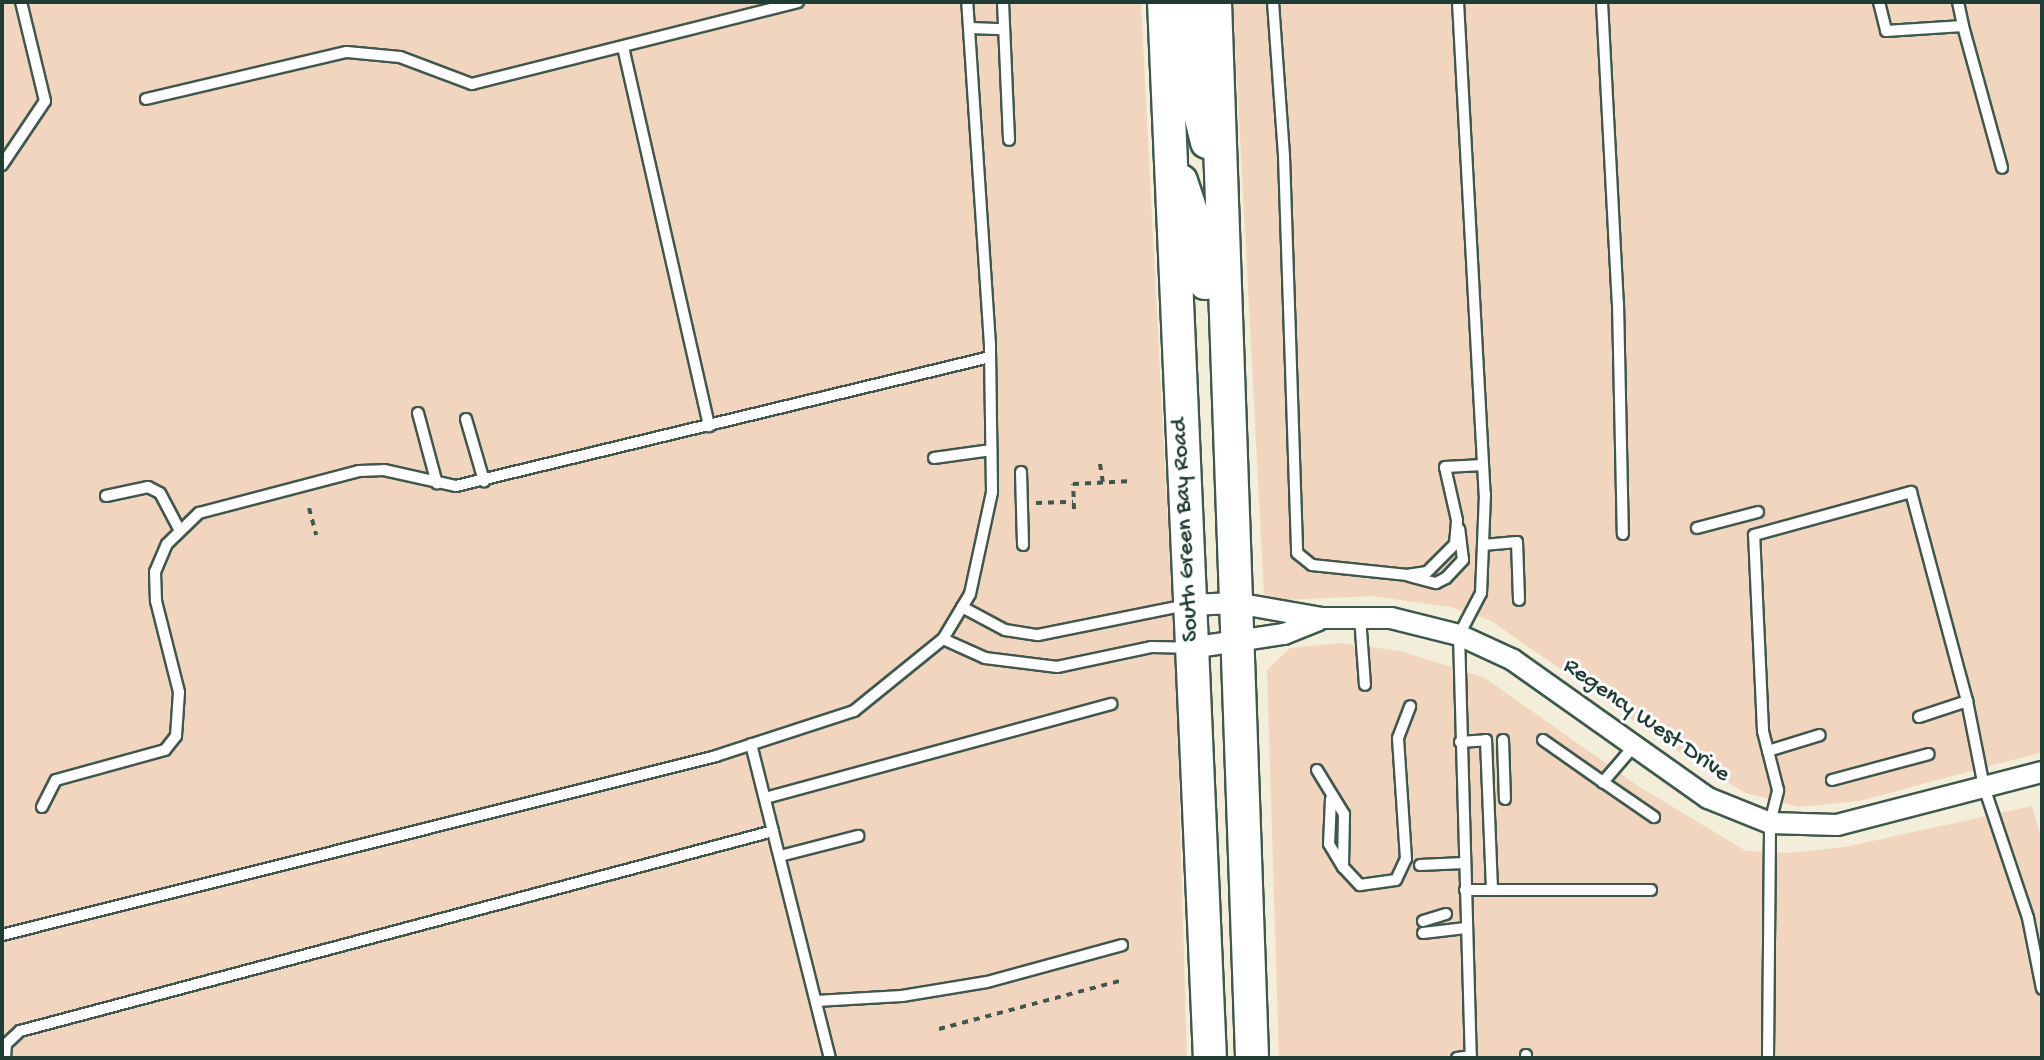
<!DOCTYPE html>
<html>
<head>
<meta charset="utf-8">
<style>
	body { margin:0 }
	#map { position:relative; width:2044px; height:1060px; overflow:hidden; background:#f2eed9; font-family:"Gochi Hand",sans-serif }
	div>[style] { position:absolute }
	.built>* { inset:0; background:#f2d5be }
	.path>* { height:4px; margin-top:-2px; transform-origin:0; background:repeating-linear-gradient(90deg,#3f584d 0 6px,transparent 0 12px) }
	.roads { filter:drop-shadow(2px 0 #3f584d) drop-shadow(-2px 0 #3f584d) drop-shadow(0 2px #3f584d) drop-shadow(0 -2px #3f584d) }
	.service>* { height:10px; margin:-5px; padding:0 5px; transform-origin:5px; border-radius:5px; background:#fff }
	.minor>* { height:20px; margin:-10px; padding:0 10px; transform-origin:10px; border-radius:10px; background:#fff }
	.primary>* { height:32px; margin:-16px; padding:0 16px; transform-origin:16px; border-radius:16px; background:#fff }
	span { translate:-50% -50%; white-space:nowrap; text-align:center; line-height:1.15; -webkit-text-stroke:6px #fff; paint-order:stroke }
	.street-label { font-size:24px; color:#1f3d34 }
	.frame { position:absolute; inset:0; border:4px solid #1f3d34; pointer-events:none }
</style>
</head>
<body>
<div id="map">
	<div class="built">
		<i style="clip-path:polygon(2px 2px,1141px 2px,1176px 683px,1187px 1058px,2px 1058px)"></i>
		<i style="clip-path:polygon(1233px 2px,2042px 2px,2042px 752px,1859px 801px,1800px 807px,1746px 793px,1696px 764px,1490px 620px,1450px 607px,1373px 596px,1284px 600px,1264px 594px)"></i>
		<i style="clip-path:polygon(1339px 643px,1401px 651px,1485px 678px,1638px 786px,1746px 851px,1789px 853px,1845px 847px,2032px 806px,2042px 842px,2042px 1058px,1279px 1058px,1267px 670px,1290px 648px)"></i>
	</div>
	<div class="path">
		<i style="left:1100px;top:464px;width:18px;rotate:81deg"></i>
		<i style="left:1036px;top:503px;width:37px;rotate:-2deg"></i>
		<i style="left:309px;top:508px;width:28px;rotate:75deg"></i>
		<i style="left:1074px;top:509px;width:25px;rotate:-92deg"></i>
		<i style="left:1073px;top:484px;width:60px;rotate:-2.9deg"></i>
		<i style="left:939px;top:1029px;width:190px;rotate:-14.9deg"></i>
	</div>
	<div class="roads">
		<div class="service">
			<i style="left:1003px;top:2px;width:138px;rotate:87.5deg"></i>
			<i style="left:1273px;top:2px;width:154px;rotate:85.9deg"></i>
			<i style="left:1284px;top:156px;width:397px;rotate:88.1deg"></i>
			<i style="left:1297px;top:553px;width:19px;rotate:39deg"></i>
			<i style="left:1312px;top:565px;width:96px;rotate:6deg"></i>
			<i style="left:1407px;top:575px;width:20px;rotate:-9deg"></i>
			<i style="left:1427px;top:572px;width:40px;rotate:-45deg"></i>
			<i style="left:1455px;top:544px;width:24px;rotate:-85deg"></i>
			<i style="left:1457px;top:520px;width:54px;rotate:-102.8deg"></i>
			<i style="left:1445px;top:467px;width:38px;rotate:-3deg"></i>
			<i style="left:1458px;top:2px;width:493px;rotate:86.9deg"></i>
			<i style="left:1485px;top:494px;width:99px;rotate:92.3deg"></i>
			<i style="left:1481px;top:593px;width:47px;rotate:117.6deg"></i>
			<i style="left:1459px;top:635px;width:423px;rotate:88.4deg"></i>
			<i style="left:1602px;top:2px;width:301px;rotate:87deg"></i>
			<i style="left:1618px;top:303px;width:231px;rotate:88.8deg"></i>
			<i style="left:1879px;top:2px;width:30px;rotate:76deg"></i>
			<i style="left:1886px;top:31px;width:77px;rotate:-3.7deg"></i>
			<i style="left:1963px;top:26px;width:147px;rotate:74.6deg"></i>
			<i style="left:1958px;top:2px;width:25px;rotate:78deg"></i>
			<i style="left:970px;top:28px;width:33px;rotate:2deg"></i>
			<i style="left:623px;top:47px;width:389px;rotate:77.2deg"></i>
			<i style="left:146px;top:99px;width:206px;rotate:-13.2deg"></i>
			<i style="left:347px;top:52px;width:53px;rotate:5.4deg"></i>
			<i style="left:400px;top:57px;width:77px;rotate:20.6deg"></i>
			<i style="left:472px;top:84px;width:336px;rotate:-14.1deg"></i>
			<i style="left:2px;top:165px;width:77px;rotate:-56.1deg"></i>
			<i style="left:45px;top:101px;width:102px;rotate:-103.6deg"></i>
			<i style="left:418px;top:413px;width:73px;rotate:75deg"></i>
			<i style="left:466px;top:419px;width:65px;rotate:73.8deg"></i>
			<i style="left:934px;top:458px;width:58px;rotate:-8deg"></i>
			<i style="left:1021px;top:472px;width:73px;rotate:88.4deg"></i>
			<i style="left:106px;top:496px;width:43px;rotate:-12.1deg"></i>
			<i style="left:148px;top:487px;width:13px;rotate:27deg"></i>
			<i style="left:160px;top:493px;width:41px;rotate:62.2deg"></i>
			<i style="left:1697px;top:528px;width:63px;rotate:-14.7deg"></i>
			<i style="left:1483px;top:545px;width:34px;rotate:-5deg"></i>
			<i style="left:1517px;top:542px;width:58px;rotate:88deg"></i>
			<i style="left:1409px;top:576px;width:28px;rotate:15deg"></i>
			<i style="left:1436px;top:583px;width:11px;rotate:-27deg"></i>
			<i style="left:1446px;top:578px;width:25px;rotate:-47deg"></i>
			<i style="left:1463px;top:560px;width:31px;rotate:-97deg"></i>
			<i style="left:962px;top:607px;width:49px;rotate:28.1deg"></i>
			<i style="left:1005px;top:630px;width:33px;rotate:9deg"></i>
			<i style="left:1038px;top:635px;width:152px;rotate:-11.4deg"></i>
			<i style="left:1360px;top:617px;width:68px;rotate:85.8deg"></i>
			<i style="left:943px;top:639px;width:46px;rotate:24.3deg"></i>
			<i style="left:985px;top:658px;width:73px;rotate:7.1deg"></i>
			<i style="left:1057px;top:667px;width:96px;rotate:-12deg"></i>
			<i style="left:1151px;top:647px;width:39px;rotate:1deg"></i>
			<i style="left:1919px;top:717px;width:51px;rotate:-18.4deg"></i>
			<i style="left:1503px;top:740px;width:59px;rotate:88.1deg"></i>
			<i style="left:1543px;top:740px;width:73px;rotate:35deg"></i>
			<i style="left:1460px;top:742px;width:26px;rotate:-4deg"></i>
			<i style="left:1486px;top:740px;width:150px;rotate:87.7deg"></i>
			<i style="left:751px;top:744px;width:324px;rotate:75.9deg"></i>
			<i style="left:1634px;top:746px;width:48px;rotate:130.7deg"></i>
			<i style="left:1603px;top:782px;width:62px;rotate:34.5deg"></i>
			<i style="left:1768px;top:751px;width:54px;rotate:-17.1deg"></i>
			<i style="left:1317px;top:770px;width:52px;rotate:58.5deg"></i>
			<i style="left:1344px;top:814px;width:53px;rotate:91.1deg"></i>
			<i style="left:1343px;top:867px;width:25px;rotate:47deg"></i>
			<i style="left:1360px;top:885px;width:36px;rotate:-8deg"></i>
			<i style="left:1396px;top:880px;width:23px;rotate:-65deg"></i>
			<i style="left:1406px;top:859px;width:121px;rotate:-93.8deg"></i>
			<i style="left:1398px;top:738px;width:34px;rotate:-69deg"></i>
			<i style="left:1832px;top:780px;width:100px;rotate:-15deg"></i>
			<i style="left:765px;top:798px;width:359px;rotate:-15.2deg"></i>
			<i style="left:1331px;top:799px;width:45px;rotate:92.5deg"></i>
			<i style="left:1329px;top:844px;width:27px;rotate:59deg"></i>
			<i style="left:42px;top:807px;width:30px;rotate:-63deg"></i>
			<i style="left:56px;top:780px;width:113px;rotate:-15.4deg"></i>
			<i style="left:165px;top:750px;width:18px;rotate:-52deg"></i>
			<i style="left:176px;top:736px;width:44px;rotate:-86.1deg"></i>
			<i style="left:179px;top:692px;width:94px;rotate:-104.2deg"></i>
			<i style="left:156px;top:601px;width:29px;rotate:-92deg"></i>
			<i style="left:155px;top:572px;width:30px;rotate:-67deg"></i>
			<i style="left:167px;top:544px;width:45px;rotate:-44.1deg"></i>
			<i style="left:199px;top:513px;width:165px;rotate:-14.7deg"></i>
			<i style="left:359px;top:471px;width:25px;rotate:-2deg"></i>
			<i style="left:384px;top:470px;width:74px;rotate:12.5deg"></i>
			<i style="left:456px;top:486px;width:549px;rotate:-13.58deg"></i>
			<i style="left:780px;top:856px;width:81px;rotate:-14.4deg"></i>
			<i style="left:1420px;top:865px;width:44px;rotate:-2.6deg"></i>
			<i style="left:1465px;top:890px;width:186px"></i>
			<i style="left:1423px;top:921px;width:24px;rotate:-17deg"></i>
			<i style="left:1423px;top:933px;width:43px;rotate:-6.6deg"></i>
			<i style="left:2px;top:935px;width:736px;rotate:-14.07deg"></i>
			<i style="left:716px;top:756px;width:145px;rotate:-18.1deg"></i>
			<i style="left:854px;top:711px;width:114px;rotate:-39deg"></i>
			<i style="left:943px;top:639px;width:52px;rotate:-59deg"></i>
			<i style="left:970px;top:594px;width:104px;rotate:-77.8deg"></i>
			<i style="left:992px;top:492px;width:147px;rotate:-90.8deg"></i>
			<i style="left:990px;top:345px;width:344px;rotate:-93.8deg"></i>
			<i style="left:816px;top:1001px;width:86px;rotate:-3.3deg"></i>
			<i style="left:902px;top:996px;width:86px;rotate:-9.4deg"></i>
			<i style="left:987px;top:982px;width:140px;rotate:-15.3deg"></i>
			<i style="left:1526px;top:1055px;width:3px;rotate:90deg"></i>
			<i style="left:5px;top:1058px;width:14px;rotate:-86deg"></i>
			<i style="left:6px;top:1044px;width:19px;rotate:-43deg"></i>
			<i style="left:20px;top:1031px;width:779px;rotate:-14.87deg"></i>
			<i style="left:1457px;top:1058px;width:14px;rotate:-8deg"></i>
			<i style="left:1768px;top:1058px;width:235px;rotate:-89.5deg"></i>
			<i style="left:1770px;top:823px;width:34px;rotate:-76deg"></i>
			<i style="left:1778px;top:790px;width:61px;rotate:-104.3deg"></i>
			<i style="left:1763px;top:731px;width:196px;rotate:-92.6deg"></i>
			<i style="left:1754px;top:535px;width:163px;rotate:-15.3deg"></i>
			<i style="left:1911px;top:492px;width:216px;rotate:75deg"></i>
			<i style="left:1967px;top:701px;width:88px;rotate:78.8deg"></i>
			<i style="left:1984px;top:787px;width:138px;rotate:71.4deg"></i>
			<i style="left:2028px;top:918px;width:72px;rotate:78.8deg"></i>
		</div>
		<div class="minor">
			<i style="left:1189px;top:605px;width:47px;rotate:-2.4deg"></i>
			<i style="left:1236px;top:603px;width:86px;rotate:10deg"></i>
			<i style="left:1321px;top:618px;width:70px"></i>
			<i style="left:1391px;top:618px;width:70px;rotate:14deg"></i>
			<i style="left:1459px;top:635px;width:60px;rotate:24.8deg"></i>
			<i style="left:1513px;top:660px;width:239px;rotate:35.3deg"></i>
			<i style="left:1708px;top:798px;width:67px;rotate:22deg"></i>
			<i style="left:1770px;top:823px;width:67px;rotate:1.7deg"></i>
			<i style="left:1837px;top:825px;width:212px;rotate:-14.5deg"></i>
			<i style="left:1191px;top:648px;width:94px;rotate:-8.6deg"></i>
			<i style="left:1284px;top:634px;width:37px;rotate:-22deg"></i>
		</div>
		<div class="primary">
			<i style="left:1164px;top:2px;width:1057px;rotate:87.51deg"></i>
			<i style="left:1189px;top:2px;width:80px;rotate:87.9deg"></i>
			<i style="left:1192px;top:82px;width:62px;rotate:76deg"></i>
			<i style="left:1215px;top:2px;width:1057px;rotate:87.99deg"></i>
			<i style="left:1181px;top:181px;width:73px;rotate:71.6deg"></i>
			<i style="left:1204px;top:250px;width:33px;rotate:88deg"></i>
		</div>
	</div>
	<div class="street-label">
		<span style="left:1186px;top:530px;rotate:-93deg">South Green Bay Road</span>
		<span style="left:1646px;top:721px;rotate:35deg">Regency West Drive</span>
	</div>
	<div class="frame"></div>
</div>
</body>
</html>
